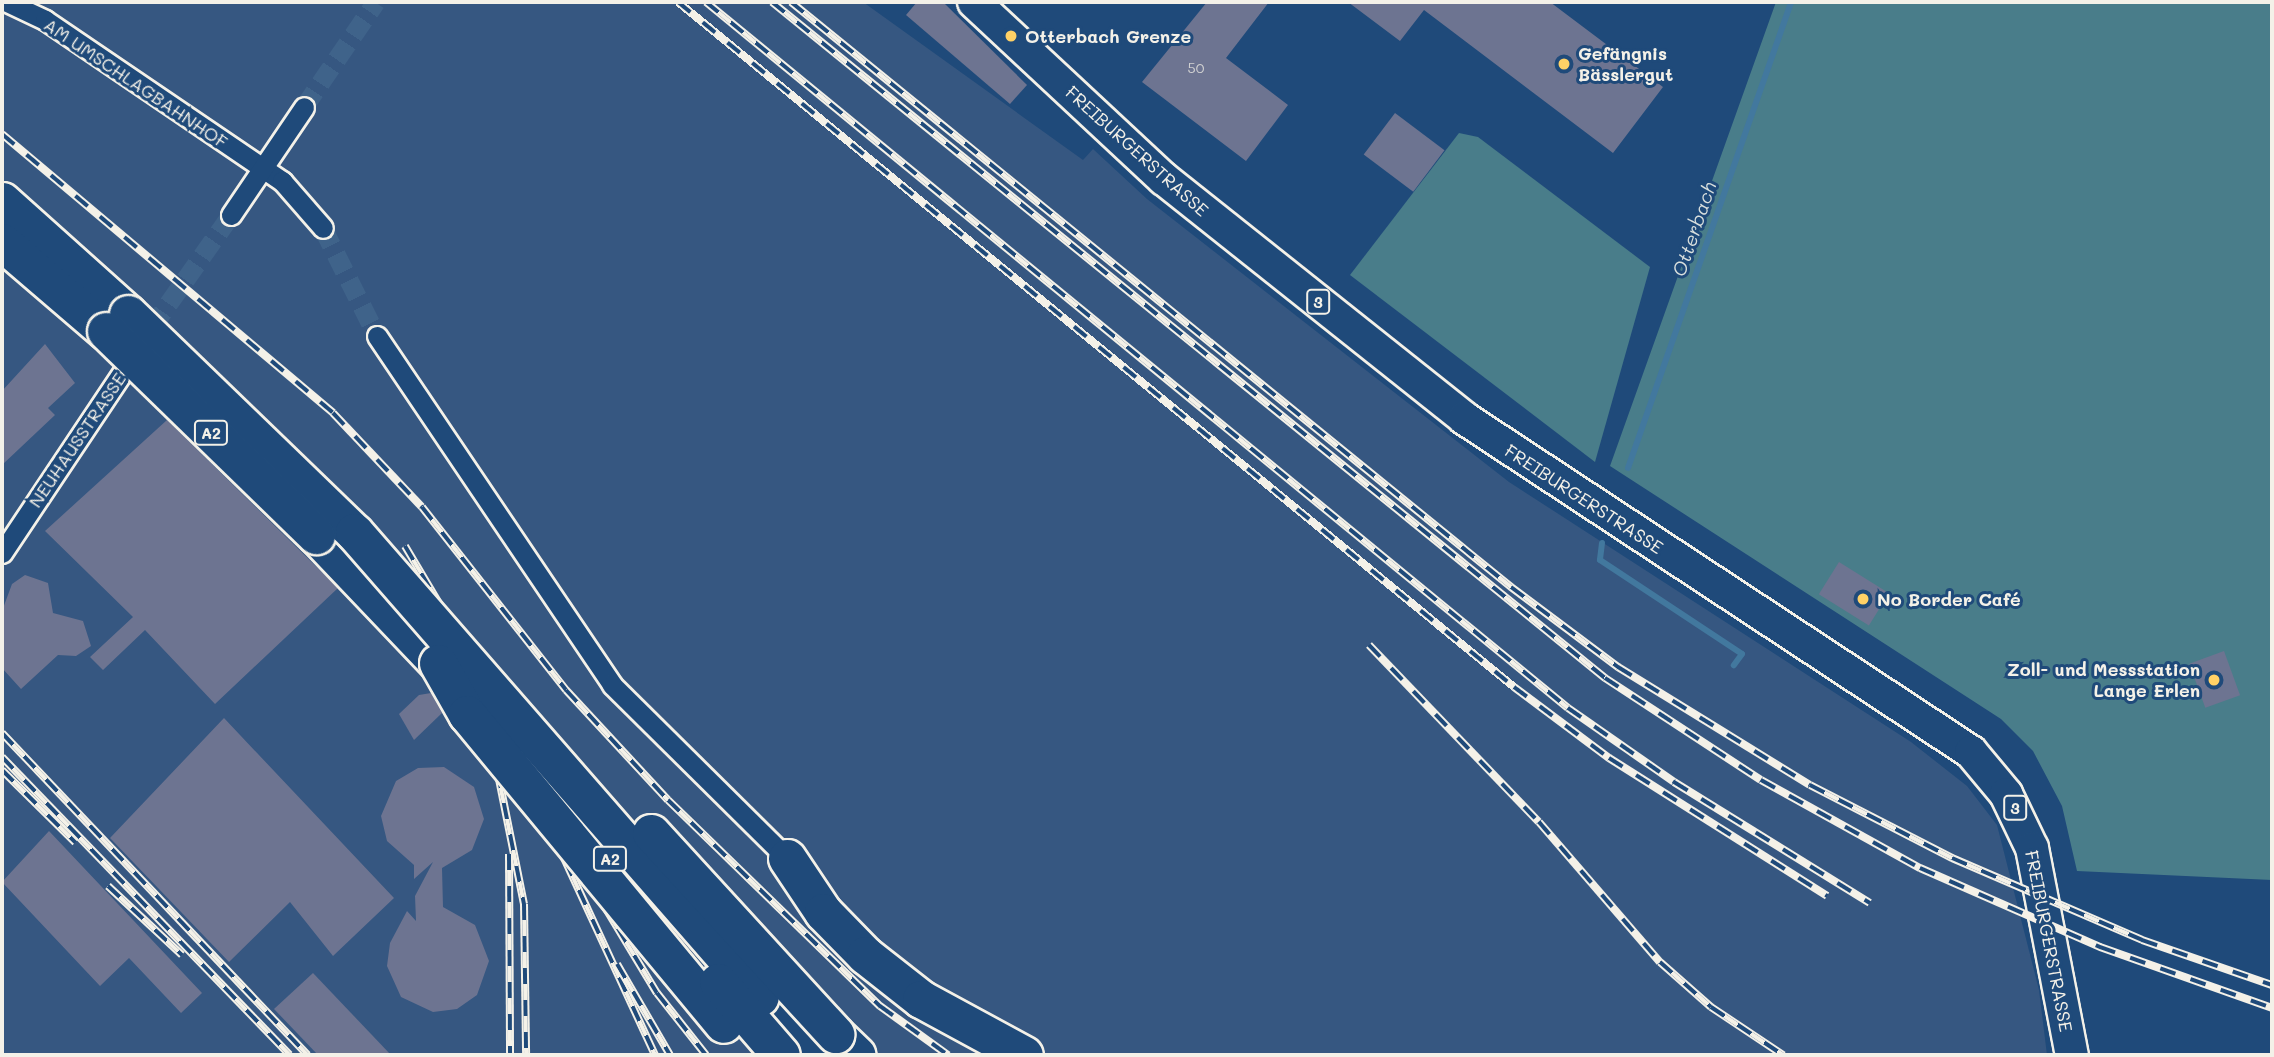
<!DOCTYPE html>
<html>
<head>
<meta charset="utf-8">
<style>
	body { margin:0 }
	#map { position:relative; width:2274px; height:1057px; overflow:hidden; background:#1f4a7a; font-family:Mali,sans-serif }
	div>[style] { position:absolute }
	.built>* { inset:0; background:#365781 }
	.green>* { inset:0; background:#497d8a }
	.stream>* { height:6px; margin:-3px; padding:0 3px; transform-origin:3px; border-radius:3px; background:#42789e }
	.building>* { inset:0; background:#6d7491; transform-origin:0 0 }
	.street-tunnel>* { height:19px; margin-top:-9.5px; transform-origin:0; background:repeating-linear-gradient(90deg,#3f638a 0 19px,transparent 0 29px) }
	.roads { filter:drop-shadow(2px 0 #f4f1e8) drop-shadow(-2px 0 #f4f1e8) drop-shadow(0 2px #f4f1e8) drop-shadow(0 -2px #f4f1e8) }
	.street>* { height:19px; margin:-9.5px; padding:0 9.5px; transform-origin:9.5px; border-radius:9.5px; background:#1f4a7a }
	.primary>* { height:32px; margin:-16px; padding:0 16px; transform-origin:16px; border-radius:16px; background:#1f4a7a }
	.highway>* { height:37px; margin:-18.5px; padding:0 18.5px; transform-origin:18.5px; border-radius:18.5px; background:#1f4a7a }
	.rail>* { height:8px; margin-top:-4px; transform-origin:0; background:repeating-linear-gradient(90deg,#1f4a7a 0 16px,#f4f1e8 0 32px); box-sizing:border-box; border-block:2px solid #f4f1e8 }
	.bridges { filter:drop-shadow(2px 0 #f4f1e8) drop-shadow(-2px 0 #f4f1e8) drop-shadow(0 2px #f4f1e8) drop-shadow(0 -2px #f4f1e8) }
	.highway-bridge>* { height:37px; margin:-18.5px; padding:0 18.5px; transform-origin:18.5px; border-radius:18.5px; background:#1f4a7a }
	.dots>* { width:19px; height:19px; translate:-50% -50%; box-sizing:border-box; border:4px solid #1f4a7a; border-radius:50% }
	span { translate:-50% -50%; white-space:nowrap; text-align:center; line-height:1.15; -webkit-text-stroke:6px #1f4a7a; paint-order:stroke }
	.number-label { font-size:14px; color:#d2d2d2 }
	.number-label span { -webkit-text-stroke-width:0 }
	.shield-label span { padding:2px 5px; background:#1f4a7a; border:2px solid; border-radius:5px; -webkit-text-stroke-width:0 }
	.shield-label { font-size:16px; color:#f4f1e8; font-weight:700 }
	.poi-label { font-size:18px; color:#f4f1e8; font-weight:700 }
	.left { translate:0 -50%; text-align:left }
	.right { translate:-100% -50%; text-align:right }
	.street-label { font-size:18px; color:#f4f1e8 }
	.water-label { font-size:19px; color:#d9dfdd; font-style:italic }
	.frame { position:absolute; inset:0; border:4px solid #f4f1e8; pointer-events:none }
</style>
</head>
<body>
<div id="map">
	<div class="built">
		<i style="clip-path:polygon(2px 2px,863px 2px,1083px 160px,1093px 149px,1147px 199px,1509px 482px,1911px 742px,1967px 786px,1997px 825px,2039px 990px,2047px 1055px,2px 1055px)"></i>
	</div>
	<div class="green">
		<i style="clip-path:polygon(1776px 2px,2272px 2px,2272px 880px,2077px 871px,2062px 806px,2033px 751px,2001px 719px,1610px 466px)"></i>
		<i style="clip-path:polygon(1459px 133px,1478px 137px,1650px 267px,1595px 462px,1350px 275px)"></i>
	</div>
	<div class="stream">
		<i style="left:1628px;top:468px;width:494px;rotate:-70.7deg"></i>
		<i style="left:1602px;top:543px;width:17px;rotate:97deg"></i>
		<i style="left:1600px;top:560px;width:170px;rotate:33.5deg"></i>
		<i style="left:1742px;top:654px;width:14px;rotate:126deg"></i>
	</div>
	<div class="building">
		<i style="clip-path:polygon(917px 2px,943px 2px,1027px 85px,1010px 104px,906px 15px)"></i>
		<i style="clip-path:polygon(1207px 2px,1269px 2px,1226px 58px,1288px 105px,1246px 161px,1142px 82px)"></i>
		<i style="clip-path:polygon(1348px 2px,1550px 2px,1663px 87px,1613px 153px,1424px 10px,1400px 41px)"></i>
		<i style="left:1395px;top:113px;width:62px;height:52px;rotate:37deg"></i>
		<i style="clip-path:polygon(45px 344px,75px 383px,48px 408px,55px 415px,2px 465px,2px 391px)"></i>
		<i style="clip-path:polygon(167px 420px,338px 588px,215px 704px,145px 630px,103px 670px,90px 657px,133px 617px,45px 531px)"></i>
		<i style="left:1839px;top:562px;width:59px;height:38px;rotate:32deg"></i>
		<i style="clip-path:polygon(25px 575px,48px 583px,53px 613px,83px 621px,91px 646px,76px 656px,58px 655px,21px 689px,2px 668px,2px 611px,12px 584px)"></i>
		<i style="left:2224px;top:651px;width:47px;height:37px;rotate:70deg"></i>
		<i style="clip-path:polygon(431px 693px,442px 713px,414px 740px,399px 714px,419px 695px)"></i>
		<i style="clip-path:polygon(224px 718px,394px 898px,333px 956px,290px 902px,229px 962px,110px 838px)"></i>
		<i style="clip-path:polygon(444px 767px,474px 787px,484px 819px,472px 850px,442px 868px,443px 907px,475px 925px,489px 961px,477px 995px,457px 1009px,433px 1012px,401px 997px,387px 966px,390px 943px,407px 911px,416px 921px,415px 896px,433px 862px,414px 879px,414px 865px,387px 841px,381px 816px,396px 781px,418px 768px)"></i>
		<i style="clip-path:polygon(49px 831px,202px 993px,181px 1013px,129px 958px,100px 986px,2px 882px)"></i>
		<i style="clip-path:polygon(313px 973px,391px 1055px,318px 1055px,274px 1009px)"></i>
	</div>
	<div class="street-tunnel">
		<i style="left:304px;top:107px;width:127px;rotate:-55.6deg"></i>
		<i style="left:323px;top:228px;width:121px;rotate:63.4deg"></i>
		<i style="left:152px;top:327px;width:137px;rotate:-54.8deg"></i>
	</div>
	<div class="roads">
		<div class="street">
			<i style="left:7px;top:2px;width:42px;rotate:25.3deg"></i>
			<i style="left:45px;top:20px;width:287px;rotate:34.2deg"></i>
			<i style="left:282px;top:181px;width:62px;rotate:48.9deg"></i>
			<i style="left:231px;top:215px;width:130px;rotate:-55.9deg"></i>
			<i style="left:377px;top:336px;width:421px;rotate:56deg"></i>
			<i style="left:612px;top:685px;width:246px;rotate:44.7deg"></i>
			<i style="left:2px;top:553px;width:242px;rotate:-56.3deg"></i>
		</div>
		<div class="primary">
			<i style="left:974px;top:2px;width:260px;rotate:43deg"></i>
			<i style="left:1164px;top:179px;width:384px;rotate:38.5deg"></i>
			<i style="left:1464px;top:418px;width:607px;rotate:33.38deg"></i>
			<i style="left:1971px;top:752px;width:55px;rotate:50.2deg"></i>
			<i style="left:2006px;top:794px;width:60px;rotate:64.3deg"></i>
			<i style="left:2032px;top:848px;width:211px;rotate:79.1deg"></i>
		</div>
		<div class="highway">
			<i style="left:2px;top:201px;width:169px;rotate:41.9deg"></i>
			<i style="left:2px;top:242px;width:137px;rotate:40.6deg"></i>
			<i style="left:316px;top:535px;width:177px;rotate:46.4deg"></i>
			<i style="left:787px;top:858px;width:65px;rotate:56.3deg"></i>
			<i style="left:823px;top:912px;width:60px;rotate:45.7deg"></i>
			<i style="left:865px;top:955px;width:71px;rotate:38.2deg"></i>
			<i style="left:921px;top:999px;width:117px;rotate:28.5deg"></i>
			<i style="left:760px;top:997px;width:81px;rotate:46deg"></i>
			<i style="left:835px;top:1034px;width:30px;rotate:44deg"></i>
		</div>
	</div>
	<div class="rail">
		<i style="left:678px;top:2px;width:1081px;rotate:39.33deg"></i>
		<i style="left:1514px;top:687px;width:119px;rotate:36.8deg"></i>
		<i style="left:1609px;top:758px;width:258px;rotate:32.3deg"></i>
		<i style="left:706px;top:2px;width:1114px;rotate:39.32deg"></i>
		<i style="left:1568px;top:708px;width:129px;rotate:34.9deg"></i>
		<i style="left:1674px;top:782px;width:230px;rotate:31.7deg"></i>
		<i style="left:772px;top:2px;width:1073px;rotate:39.06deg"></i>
		<i style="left:1605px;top:678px;width:186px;rotate:33.2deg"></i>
		<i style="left:1761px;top:780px;width:182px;rotate:29deg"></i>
		<i style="left:1920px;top:868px;width:197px;rotate:23.7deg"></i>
		<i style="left:2100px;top:947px;width:182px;rotate:19.5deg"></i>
		<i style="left:791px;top:2px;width:928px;rotate:39.09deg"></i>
		<i style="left:1511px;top:587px;width:134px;rotate:36.8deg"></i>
		<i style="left:1618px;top:667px;width:225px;rotate:31.6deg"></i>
		<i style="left:1810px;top:785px;width:160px;rotate:27.2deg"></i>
		<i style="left:1952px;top:858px;width:207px;rotate:23.3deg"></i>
		<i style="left:2142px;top:940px;width:138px;rotate:19.1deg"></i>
		<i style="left:2px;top:134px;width:433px;rotate:40.1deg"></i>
		<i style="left:333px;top:413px;width:129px;rotate:46.6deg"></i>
		<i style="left:422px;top:507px;width:233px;rotate:51.8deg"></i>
		<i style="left:566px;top:690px;width:150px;rotate:47.2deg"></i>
		<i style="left:668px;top:800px;width:296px;rotate:44.2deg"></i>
		<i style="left:880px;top:1006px;width:84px;rotate:35.8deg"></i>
		<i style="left:405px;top:546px;width:184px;rotate:59.3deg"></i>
		<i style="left:499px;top:704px;width:94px;rotate:67.5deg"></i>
		<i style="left:535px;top:791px;width:236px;rotate:58.9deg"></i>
		<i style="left:657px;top:993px;width:79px;rotate:51.7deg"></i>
		<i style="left:1369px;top:645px;width:245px;rotate:46.2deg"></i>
		<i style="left:1539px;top:822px;width:185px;rotate:49.2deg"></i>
		<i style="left:1660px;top:962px;width:68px;rotate:41.4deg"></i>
		<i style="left:1711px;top:1007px;width:87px;rotate:33.7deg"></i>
		<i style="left:485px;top:709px;width:199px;rotate:78.7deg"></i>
		<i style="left:524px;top:904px;width:151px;rotate:89.2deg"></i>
		<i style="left:2px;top:733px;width:444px;rotate:46.5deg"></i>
		<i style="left:2px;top:757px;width:414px;rotate:46deg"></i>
		<i style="left:2px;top:770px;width:103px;rotate:44.6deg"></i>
		<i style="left:552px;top:832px;width:246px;rotate:65.2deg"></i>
		<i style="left:509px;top:854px;width:201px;rotate:89.7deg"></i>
		<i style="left:108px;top:886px;width:101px;rotate:43deg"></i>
		<i style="left:617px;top:964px;width:105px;rotate:59.8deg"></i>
	</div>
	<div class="bridges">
		<div class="highway-bridge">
			<i style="left:128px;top:314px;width:314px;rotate:44deg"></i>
			<i style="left:354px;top:532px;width:617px;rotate:48.88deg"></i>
			<i style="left:106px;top:331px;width:293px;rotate:44.2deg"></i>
			<i style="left:438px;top:663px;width:59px;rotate:60.4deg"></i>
			<i style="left:467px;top:714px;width:402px;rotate:50.4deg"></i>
			<i style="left:651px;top:833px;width:273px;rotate:47.5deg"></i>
			<i style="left:718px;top:982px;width:96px;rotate:49.2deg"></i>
		</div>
	</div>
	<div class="dots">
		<i style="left:1011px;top:36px;background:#ffd166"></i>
		<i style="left:1564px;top:64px;background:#ffd166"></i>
		<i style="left:1863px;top:599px;background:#ffd166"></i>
		<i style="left:2214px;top:680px;background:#ffd166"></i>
	</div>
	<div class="number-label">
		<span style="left:1196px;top:68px">50</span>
	</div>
	<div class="shield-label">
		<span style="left:1318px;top:302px">3</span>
		<span style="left:211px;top:433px">A2</span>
		<span style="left:2015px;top:808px">3</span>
		<span style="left:610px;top:859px">A2</span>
	</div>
	<div class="poi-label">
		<span class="left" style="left:1025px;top:36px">Otterbach Grenze</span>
		<span class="left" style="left:1578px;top:64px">Gefängnis<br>Bässlergut</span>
		<span class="left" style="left:1877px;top:599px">No Border Café</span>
		<span class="right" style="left:2200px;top:680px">Zoll- und Messstation<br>Lange Erlen</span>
	</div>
	<div class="street-label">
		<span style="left:136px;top:83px;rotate:34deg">AM UMSCHLAGBAHNHOF</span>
		<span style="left:1137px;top:151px;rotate:42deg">FREIBURGERSTRASSE</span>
		<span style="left:77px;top:440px;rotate:-56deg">NEUHAUSSTRASSE</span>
		<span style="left:1584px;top:499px;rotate:33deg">FREIBURGERSTRASSE</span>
		<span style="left:2049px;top:941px;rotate:79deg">FREIBURGERSTRASSE</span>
	</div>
	<div class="water-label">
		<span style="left:1694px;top:229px;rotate:-71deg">Otterbach</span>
	</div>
	<div class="frame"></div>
</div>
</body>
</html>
